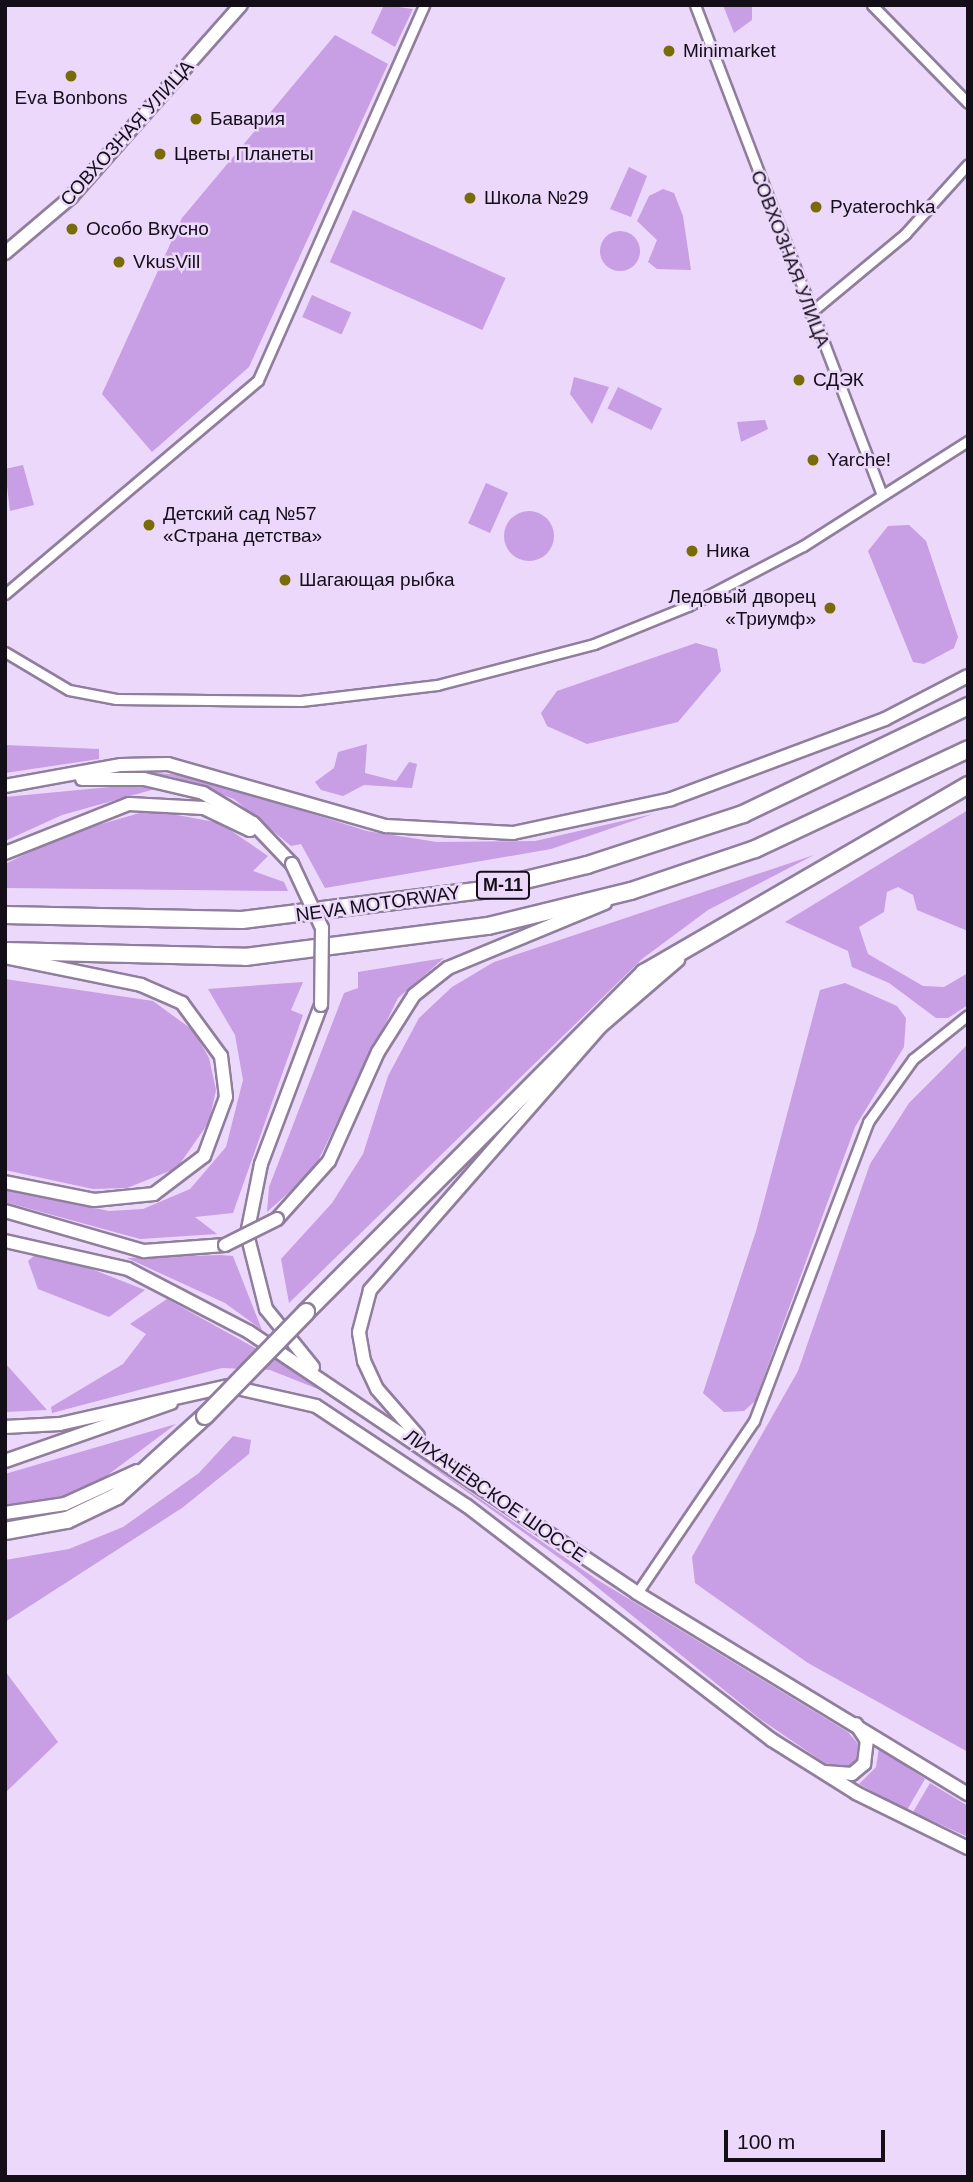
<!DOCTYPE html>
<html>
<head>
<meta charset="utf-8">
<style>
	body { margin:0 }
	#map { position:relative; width:973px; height:2182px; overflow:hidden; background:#ecd8fa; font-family:Arial,sans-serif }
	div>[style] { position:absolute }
	.green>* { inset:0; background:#c89ee4; transform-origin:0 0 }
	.round { border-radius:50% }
	.roads { filter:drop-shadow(2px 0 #907e9d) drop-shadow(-2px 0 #907e9d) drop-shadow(0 2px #907e9d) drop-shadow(0 -2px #907e9d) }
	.street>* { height:9px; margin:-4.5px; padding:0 4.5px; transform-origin:4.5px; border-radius:4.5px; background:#fff }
	.secondary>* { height:12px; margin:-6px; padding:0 6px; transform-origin:6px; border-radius:6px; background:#fff }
	.highway>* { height:16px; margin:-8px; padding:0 8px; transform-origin:8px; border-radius:8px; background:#fff }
	.bridges { filter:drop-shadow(2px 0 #907e9d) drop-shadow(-2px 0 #907e9d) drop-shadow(0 2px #907e9d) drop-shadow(0 -2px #907e9d) }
	.secondary-bridge>* { height:12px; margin:-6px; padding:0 6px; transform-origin:6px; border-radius:6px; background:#fff }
	.highway-bridge>* { height:16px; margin:-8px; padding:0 8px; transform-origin:8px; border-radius:8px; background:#fff }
	.dots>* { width:19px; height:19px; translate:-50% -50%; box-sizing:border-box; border:4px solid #ecd8fa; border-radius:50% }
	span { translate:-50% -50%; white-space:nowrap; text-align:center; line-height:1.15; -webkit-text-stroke:5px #ecd8fa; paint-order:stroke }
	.shield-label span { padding:2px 5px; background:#ecd8fa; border:2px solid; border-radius:5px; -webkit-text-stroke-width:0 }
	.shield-label { font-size:18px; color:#140e19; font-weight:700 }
	.poi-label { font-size:19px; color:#140e19 }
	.left { translate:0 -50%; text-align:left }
	.right { translate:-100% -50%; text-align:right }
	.street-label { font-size:19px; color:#140e19 }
	.frame { position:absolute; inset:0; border:7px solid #140e19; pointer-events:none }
	.scale { position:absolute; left:724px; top:2130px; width:161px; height:32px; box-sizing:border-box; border:4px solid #140e19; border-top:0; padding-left:9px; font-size:21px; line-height:24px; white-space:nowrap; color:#140e19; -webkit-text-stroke:5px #ecd8fa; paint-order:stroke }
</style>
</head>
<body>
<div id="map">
	<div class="green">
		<i style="clip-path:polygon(384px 5px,413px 9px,395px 47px,371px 33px)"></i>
		<i style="clip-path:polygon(723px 5px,752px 5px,752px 20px,734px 33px)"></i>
		<i style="clip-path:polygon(335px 35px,388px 64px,249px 367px,152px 452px,102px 394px,182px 218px)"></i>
		<i style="clip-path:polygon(629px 167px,647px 176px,631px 217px,610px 209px)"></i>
		<i style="clip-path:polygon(663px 189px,674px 193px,683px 216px,691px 270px,657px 269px,648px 262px,657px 240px,637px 221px,649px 196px)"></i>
		<i style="left:353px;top:210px;width:167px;height:57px;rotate:24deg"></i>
		<i class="round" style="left:600px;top:231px;width:40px;height:40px"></i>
		<i style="left:312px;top:295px;width:43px;height:24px;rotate:24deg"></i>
		<i style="clip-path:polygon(574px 377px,609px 387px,592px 424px,570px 394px)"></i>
		<i style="left:618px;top:387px;width:49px;height:24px;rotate:26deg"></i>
		<i style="clip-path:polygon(765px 420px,768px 429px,741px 442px,737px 422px)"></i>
		<i style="clip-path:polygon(23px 465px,34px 505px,10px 511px,5px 469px)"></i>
		<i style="left:486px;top:483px;width:24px;height:44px;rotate:24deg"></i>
		<i class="round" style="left:504px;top:511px;width:50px;height:50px"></i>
		<i style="clip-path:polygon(909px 525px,926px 541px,958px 637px,954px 648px,924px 664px,913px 662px,868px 551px,888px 526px)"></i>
		<i style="clip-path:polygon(696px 643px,717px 649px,721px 671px,678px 722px,587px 744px,547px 726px,541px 713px,557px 691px)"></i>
		<i style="clip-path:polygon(367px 744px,365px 773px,396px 781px,409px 762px,417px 764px,412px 788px,364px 785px,343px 796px,321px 790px,315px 782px,334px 768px,338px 752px)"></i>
		<i style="clip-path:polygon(5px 745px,99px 749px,99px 759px,5px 773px)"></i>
		<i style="clip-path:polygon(134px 771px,192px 776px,367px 831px,437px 842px,535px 841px,653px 814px,551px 849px,325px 888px,301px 844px,291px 846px,234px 799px,173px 777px)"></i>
		<i style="clip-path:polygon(131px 785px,155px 789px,62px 815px,5px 841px,5px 797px)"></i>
		<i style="clip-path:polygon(150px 810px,220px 823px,268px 856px,253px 871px,284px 882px,288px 891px,5px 888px,5px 864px,67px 834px)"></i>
		<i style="clip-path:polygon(968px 810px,968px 931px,917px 910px,913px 895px,898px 887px,887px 892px,884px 912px,859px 927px,868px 954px,923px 986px,944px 987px,968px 973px,968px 1005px,948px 1018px,936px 1018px,889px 983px,852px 967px,848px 951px,785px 922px)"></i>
		<i style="clip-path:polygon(814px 855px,708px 910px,642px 959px,289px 1303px,281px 1259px,332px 1203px,363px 1154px,388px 1076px,419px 1018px,452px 987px,494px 962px)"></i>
		<i style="clip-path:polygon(444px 958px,398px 998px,313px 1171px,267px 1212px,269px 1187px,344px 993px,358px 988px,358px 972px)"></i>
		<i style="clip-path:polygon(5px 979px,153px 1001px,194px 1031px,209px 1058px,216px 1090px,209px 1122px,177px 1168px,127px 1188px,93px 1189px,5px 1170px)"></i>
		<i style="clip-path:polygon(303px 982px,291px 1010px,303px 1015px,233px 1213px,195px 1217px,217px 1234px,140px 1239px,5px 1202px,5px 1190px,109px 1211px,143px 1209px,190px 1189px,226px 1147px,243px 1080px,235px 1035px,208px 989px)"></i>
		<i style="clip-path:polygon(845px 983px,897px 1006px,906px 1018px,904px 1047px,855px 1127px,755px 1401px,744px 1411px,724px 1412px,703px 1393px,756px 1231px,820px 990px)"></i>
		<i style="clip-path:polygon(968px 1044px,968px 1752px,808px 1663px,695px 1583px,692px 1557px,798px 1371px,870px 1164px,909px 1103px)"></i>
		<i style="clip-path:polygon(36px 1254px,89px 1268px,145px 1290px,109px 1317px,38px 1289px,28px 1261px)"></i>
		<i style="clip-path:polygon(220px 1255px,233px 1256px,262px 1330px,225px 1303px,127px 1258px)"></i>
		<i style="clip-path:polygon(167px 1299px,284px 1364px,328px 1393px,270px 1370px,222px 1368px,52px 1413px,51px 1407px,123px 1364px,146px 1334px,130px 1324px)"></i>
		<i style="clip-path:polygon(5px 1363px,47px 1410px,5px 1412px)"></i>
		<i style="clip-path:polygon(176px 1424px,101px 1480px,63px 1496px,5px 1506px,5px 1474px)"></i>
		<i style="clip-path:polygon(233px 1436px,251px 1440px,249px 1454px,182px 1508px,5px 1622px,5px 1560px,69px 1549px,123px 1527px,199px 1473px)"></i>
		<i style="clip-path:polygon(389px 1436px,596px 1579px,848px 1732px,859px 1745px,857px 1761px,847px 1768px,829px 1766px,760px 1719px,576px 1570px)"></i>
		<i style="clip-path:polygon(5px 1671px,58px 1742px,5px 1793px)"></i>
		<i style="clip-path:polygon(879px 1748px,925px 1779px,907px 1810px,859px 1784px,876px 1767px)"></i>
		<i style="clip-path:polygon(930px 1783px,968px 1806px,968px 1837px,913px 1812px)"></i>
	</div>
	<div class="roads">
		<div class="street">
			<i style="left:695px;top:5px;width:524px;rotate:69.11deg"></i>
			<i style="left:872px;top:5px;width:137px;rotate:45.6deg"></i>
			<i style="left:810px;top:313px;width:124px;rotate:-39.7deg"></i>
			<i style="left:905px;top:234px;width:94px;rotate:-48deg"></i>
			<i style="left:5px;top:594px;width:331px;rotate:-40.2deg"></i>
			<i style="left:258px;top:380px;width:410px;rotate:-66.1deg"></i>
			<i style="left:5px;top:652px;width:74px;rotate:30.7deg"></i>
			<i style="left:69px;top:690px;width:48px;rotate:10.8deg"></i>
			<i style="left:116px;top:699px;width:185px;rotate:0.6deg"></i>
			<i style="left:301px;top:701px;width:137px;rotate:-6.7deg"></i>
			<i style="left:437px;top:685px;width:162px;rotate:-14.6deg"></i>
			<i style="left:594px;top:644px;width:101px;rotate:-22deg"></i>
			<i style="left:688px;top:606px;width:130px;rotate:-27.6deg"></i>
			<i style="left:803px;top:546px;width:196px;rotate:-32.5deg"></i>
			<i style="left:637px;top:1593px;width:208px;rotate:-55.8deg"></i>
			<i style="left:754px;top:1421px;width:320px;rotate:-69.1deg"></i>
			<i style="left:868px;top:1122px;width:77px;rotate:-54.5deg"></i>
			<i style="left:913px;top:1059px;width:70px;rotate:-38.7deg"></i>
		</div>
		<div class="secondary">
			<i style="left:5px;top:253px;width:87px;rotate:-40.3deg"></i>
			<i style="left:71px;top:197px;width:256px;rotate:-48.5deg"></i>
			<i style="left:82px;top:779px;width:62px"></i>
			<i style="left:144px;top:779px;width:61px;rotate:13.3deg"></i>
			<i style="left:203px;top:793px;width:58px;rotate:31deg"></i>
			<i style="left:253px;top:823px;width:57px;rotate:46.4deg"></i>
			<i style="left:5px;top:786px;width:118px;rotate:-10.3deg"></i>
			<i style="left:121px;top:765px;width:47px;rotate:-1.2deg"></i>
			<i style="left:168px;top:764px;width:227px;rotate:15.9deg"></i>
			<i style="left:386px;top:826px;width:127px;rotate:3.2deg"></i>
			<i style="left:513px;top:833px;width:162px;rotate:-12.1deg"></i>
			<i style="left:671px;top:799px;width:228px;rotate:-20.5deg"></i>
			<i style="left:885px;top:719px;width:93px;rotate:-27.4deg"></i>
			<i style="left:5px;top:853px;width:133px;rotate:-21.6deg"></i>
			<i style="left:129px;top:804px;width:75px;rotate:3.1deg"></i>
			<i style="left:204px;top:808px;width:51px;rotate:25.6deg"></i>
			<i style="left:5px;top:957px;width:139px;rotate:11.6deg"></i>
			<i style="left:141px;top:985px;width:45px;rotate:23.7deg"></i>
			<i style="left:182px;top:1003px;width:66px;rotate:53.7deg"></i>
			<i style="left:221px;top:1056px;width:41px;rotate:83deg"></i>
			<i style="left:226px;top:1097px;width:63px;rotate:110.4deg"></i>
			<i style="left:204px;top:1156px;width:63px;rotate:142.8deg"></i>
			<i style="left:154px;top:1194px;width:60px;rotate:174.3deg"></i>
			<i style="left:94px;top:1200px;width:91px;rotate:-168.6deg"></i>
			<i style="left:5px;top:1211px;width:145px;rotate:16.1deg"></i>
			<i style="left:144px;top:1251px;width:81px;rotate:-4.2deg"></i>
			<i style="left:277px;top:1219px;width:78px;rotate:-48.1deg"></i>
			<i style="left:329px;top:1161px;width:120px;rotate:-65.8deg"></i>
			<i style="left:378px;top:1052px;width:67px;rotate:-57.7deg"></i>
			<i style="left:414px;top:995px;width:43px;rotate:-38.5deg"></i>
			<i style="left:448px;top:968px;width:170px;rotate:-22.5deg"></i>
			<i style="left:5px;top:1241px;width:126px;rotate:12.8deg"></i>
			<i style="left:128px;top:1269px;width:136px;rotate:27.5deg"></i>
			<i style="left:249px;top:1332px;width:468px;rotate:33.9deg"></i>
			<i style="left:637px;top:1593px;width:387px;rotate:31.3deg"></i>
			<i style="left:313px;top:1367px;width:75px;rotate:-129deg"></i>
			<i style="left:266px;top:1309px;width:77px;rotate:-104.2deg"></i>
			<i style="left:247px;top:1234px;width:71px;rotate:-78.7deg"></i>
			<i style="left:261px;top:1164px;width:170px;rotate:-69.3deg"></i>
			<i style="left:5px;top:1427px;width:55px;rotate:-3.1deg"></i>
			<i style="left:60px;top:1424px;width:172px;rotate:-12.7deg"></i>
			<i style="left:228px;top:1386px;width:90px;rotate:12.8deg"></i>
			<i style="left:316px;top:1406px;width:181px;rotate:33.5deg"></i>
			<i style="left:467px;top:1506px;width:384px;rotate:37.5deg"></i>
			<i style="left:772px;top:1740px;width:99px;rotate:32.2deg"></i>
			<i style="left:856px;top:1793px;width:125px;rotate:26.2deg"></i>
			<i style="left:418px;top:1436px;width:62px;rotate:-131.1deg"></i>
			<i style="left:377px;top:1389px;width:31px;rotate:-115deg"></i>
			<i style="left:364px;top:1361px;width:29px;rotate:-100deg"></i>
			<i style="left:359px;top:1332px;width:43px;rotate:-75.3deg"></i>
			<i style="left:370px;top:1290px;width:349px;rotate:-48.8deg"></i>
			<i style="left:600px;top:1027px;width:103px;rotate:-40.7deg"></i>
			<i style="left:5px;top:1461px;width:176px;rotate:-19.3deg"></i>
			<i style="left:5px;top:1513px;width:61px;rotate:-8.5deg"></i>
			<i style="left:65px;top:1504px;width:79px;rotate:-24.6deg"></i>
			<i style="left:825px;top:1772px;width:27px;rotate:4deg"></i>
			<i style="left:852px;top:1774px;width:16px;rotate:-40deg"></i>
			<i style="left:864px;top:1764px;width:23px;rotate:-83deg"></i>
			<i style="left:867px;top:1741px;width:20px;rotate:-123deg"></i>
		</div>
		<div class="highway">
			<i style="left:5px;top:915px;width:237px;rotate:1.2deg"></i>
			<i style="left:242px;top:920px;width:244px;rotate:-7.1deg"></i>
			<i style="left:484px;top:890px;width:106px;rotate:-13.6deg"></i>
			<i style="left:587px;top:865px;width:164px;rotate:-18.1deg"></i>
			<i style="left:743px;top:814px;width:250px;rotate:-25.6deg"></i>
			<i style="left:5px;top:951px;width:240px;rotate:1.4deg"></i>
			<i style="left:245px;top:957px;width:245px;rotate:-7.3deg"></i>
			<i style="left:488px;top:926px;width:147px;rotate:-13.8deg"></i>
			<i style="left:631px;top:891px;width:131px;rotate:-18.7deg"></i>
			<i style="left:755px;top:849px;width:235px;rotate:-25.1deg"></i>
			<i style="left:306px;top:1312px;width:479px;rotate:-45.1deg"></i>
			<i style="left:644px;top:973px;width:375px;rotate:-30.1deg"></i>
			<i style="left:5px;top:1531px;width:63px;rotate:-10.1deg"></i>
			<i style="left:67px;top:1520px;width:55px;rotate:-25.6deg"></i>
			<i style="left:117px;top:1496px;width:119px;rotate:-42.3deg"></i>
		</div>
	</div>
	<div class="bridges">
		<div class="secondary-bridge">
			<i style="left:292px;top:864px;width:71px;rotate:64.9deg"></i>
			<i style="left:322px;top:928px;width:77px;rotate:90.7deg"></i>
			<i style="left:225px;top:1245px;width:58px;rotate:-26.6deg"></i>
		</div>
		<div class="highway-bridge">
			<i style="left:205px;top:1416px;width:145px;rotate:-45.8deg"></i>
		</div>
	</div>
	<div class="dots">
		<i style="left:669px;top:51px;background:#796c07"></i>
		<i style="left:71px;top:76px;background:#796c07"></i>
		<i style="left:196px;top:119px;background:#796c07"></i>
		<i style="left:160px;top:154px;background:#796c07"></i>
		<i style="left:470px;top:198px;background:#796c07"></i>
		<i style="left:816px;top:207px;background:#796c07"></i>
		<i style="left:72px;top:229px;background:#796c07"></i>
		<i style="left:119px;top:262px;background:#796c07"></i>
		<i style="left:799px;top:380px;background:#796c07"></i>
		<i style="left:813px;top:460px;background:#796c07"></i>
		<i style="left:149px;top:525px;background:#796c07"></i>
		<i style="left:692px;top:551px;background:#796c07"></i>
		<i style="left:285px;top:580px;background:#796c07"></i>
		<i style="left:830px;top:608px;background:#796c07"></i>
	</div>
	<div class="shield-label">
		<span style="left:503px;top:885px">М-11</span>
	</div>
	<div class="poi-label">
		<span class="left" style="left:683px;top:51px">Minimarket</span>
		<span style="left:71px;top:98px">Eva Bonbons</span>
		<span class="left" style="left:210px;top:119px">Бавария</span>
		<span class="left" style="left:174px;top:154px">Цветы Планеты</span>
		<span class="left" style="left:484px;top:198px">Школа №29</span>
		<span class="left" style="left:830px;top:207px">Pyaterochka</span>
		<span class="left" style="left:86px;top:229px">Особо Вкусно</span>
		<span class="left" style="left:133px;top:262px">VkusVill</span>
		<span class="left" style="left:813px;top:380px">СДЭК</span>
		<span class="left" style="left:827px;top:460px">Yarche!</span>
		<span class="left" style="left:163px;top:525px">Детский сад №57<br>«Страна детства»</span>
		<span class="left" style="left:706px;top:551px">Ника</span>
		<span class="left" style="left:299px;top:580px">Шагающая рыбка</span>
		<span class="right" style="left:816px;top:608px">Ледовый дворец<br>«Триумф»</span>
	</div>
	<div class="street-label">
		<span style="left:127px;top:133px;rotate:-48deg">СОВХОЗНАЯ УЛИЦА</span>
		<span style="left:790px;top:259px;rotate:69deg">СОВХОЗНАЯ УЛИЦА</span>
		<span style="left:378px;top:904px;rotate:-8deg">NEVA MOTORWAY</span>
		<span style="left:495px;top:1496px;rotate:35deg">ЛИХАЧЁВСКОЕ ШОССЕ</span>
	</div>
	<div class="frame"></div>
	<div class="scale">100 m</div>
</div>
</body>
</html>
